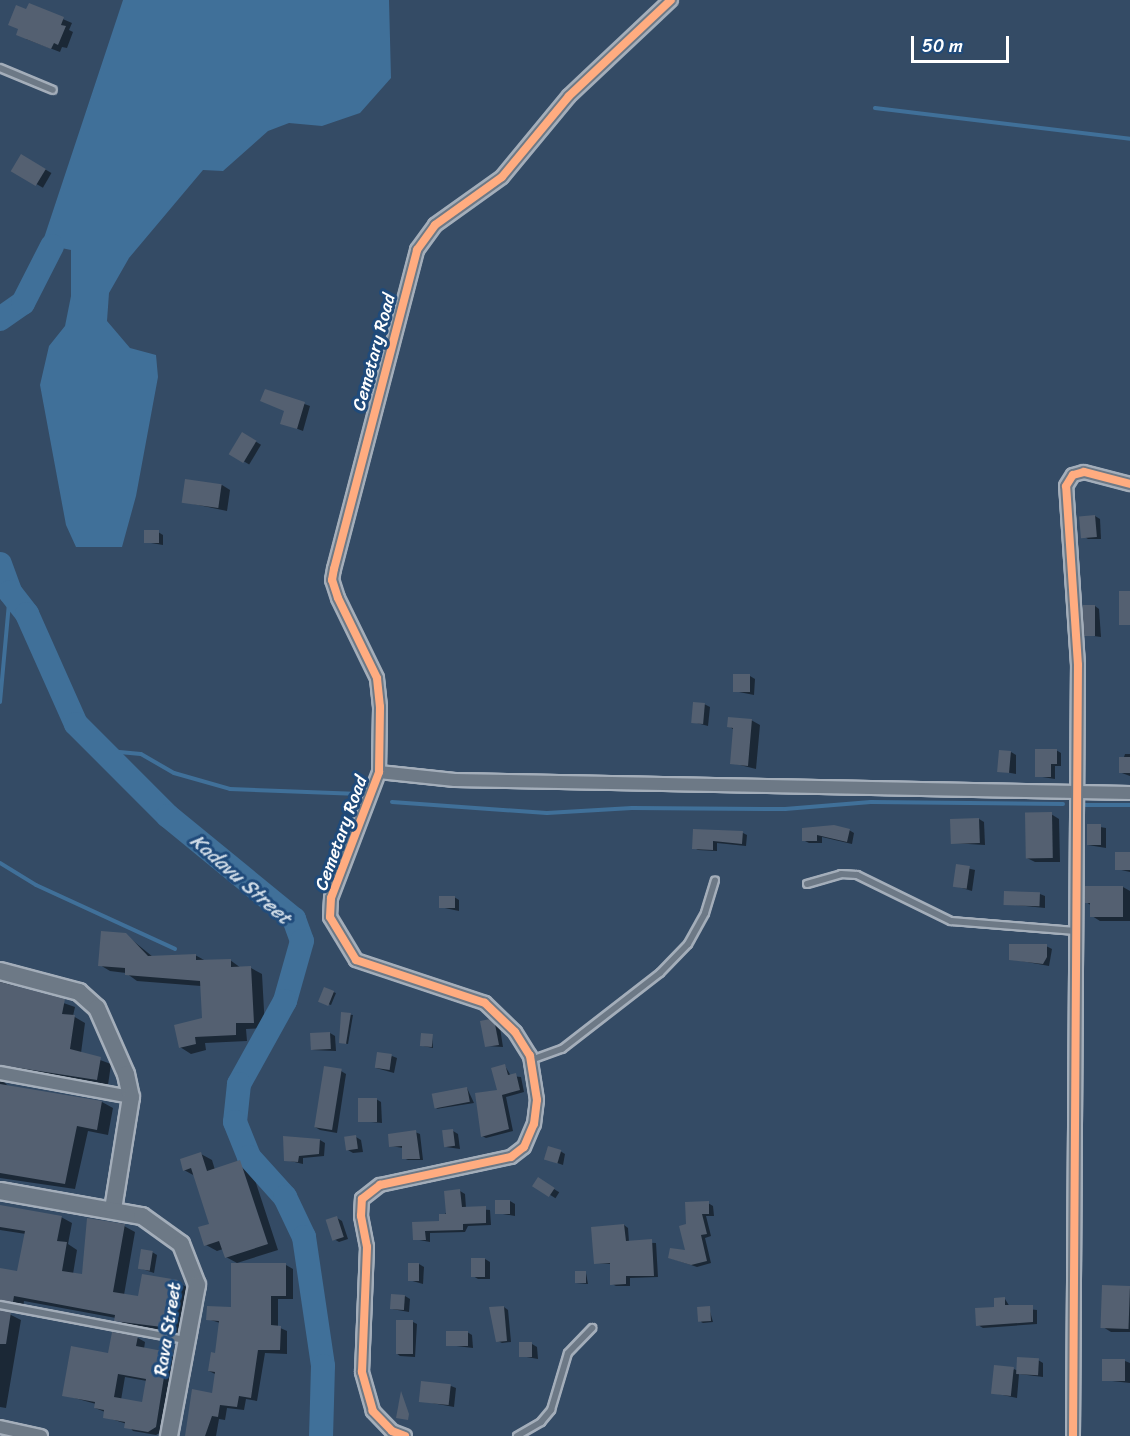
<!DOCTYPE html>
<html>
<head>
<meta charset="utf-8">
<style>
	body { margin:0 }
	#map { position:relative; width:1130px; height:1436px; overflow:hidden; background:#344b65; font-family:Sriracha,sans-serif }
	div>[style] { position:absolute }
	.water>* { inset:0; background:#407099 }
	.shadow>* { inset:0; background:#0007; transform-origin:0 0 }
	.stream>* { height:4px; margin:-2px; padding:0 2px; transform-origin:2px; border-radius:2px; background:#407099 }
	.river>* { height:24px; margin:-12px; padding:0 12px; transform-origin:12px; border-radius:12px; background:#407099 }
	.building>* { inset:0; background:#546071; transform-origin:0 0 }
	.roads { filter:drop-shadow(2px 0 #a4aeba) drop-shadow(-2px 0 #a4aeba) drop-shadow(0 2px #a4aeba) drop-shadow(0 -2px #a4aeba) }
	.lane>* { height:6px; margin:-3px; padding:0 3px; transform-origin:3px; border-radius:3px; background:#6d7986 }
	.street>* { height:12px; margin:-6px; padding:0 6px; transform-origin:6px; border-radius:6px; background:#6d7986 }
	.secondary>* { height:16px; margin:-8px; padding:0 8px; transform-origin:8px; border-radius:8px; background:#6d7986 }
	.cycleway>* { height:8px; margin:-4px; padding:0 4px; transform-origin:4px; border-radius:4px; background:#ffac80 }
	span { translate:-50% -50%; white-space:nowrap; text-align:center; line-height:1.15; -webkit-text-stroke:6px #1f4a7a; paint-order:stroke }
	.street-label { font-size:18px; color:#fff }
	.water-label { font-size:20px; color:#d0dce7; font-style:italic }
	.scale { position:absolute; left:911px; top:36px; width:98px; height:27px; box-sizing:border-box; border:3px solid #fff; border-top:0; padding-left:8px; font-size:18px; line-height:21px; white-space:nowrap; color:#fff; -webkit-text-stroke:4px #1f4a7a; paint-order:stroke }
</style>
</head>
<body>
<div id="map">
	<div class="water">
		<i style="clip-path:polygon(123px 0,389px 0,391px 78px,360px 113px,322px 126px,289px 123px,268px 131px,223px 171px,203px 170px,129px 258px,109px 293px,107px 321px,130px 348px,156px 355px,158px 377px,136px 496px,122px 547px,76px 547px,66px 525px,40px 385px,49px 346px,65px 326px,71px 296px,71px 250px,42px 244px)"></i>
	</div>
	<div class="shadow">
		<i style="clip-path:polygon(30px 5px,72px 23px,69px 30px,73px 32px,67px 48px,62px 47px,60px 52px,26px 39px)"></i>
		<i style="left:22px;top:156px;width:34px;height:17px;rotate:30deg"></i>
		<i style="clip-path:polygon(374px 346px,385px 350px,381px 362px,373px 360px)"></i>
		<i style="clip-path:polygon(266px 390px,310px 406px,303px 431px,282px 423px,285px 411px)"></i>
		<i style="left:243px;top:434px;width:21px;height:23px;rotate:31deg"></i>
		<i style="clip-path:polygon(222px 485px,230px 490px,227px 511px,184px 502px)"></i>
		<i style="clip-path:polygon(1095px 516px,1100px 519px,1101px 539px,1088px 539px,1083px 536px)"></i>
		<i style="clip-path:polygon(158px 532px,163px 535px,163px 545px,145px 542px)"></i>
		<i style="clip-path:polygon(1095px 606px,1099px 609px,1101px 637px,1086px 635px)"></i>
		<i style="clip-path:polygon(750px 676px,755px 679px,754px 695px,734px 691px)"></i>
		<i style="clip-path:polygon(704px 704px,710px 707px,708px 726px,693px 722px)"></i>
		<i style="clip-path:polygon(751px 720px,760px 725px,756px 769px,732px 763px,734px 730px,729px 726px)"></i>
		<i style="clip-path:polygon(1056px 750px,1061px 753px,1061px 766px,1055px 766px,1055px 779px,1036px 776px)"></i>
		<i style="clip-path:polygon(1011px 752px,1016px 755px,1016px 774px,1000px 771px)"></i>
		<i style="clip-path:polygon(1125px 754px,1130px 754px,1130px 776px,1119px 772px)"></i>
		<i style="clip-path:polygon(1051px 814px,1059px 819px,1060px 862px,1035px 862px,1027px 858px)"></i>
		<i style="clip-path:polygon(979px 819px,984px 822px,985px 845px,952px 843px)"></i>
		<i style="clip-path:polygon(1088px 825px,1106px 828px,1106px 848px,1088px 845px)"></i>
		<i style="clip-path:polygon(803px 829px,849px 830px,854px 833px,852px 844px,822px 837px,822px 843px,809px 843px,803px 840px)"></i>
		<i style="clip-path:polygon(695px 831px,743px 833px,747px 835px,746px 846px,717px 843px,717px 851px,698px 850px,694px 848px)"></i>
		<i style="clip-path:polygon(1130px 853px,1130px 872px,1117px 869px)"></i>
		<i style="clip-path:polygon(958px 866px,975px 870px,972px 891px,955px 886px)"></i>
		<i style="clip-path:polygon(1123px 887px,1130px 891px,1130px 921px,1100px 921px,1092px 916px,1092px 906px,1086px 902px)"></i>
		<i style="clip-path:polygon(1040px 894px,1045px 896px,1045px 908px,1005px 904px)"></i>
		<i style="clip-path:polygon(454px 897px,459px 900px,459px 911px,440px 907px)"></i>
		<i style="clip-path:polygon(126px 935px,153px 957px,195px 955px,206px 961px,230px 960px,241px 968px,251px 968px,262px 974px,265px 1028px,246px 1029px,247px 1041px,205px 1043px,206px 1050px,191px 1054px,180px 1047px,203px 1019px,201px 986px,137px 981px,126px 973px,110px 971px,100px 965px)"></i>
		<i style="clip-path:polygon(1046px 946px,1052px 949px,1049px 966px,1010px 959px)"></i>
		<i style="clip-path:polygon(0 981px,75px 1007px,73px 1016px,85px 1023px,81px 1053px,111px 1064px,108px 1085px,13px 1070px,1px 1079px,9px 1087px,102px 1102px,113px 1108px,108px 1135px,88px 1131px,75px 1189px,0 1178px)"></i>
		<i style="clip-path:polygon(325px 989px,336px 993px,331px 1005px,322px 1002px)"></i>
		<i style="clip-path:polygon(342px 1014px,353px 1015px,348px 1044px,343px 1043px)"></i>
		<i style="clip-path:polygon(490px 1021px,500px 1028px,503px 1047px,487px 1046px)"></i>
		<i style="clip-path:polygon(330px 1033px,335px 1036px,336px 1051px,312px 1050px)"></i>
		<i style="clip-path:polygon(432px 1036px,433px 1048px,423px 1046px)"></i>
		<i style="clip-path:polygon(392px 1056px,397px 1058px,394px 1073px,376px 1068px)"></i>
		<i style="clip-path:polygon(505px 1066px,511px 1076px,521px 1077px,524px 1092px,506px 1097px,513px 1131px,486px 1138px,482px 1136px)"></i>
		<i style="clip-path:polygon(341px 1071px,346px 1074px,337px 1133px,320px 1130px,315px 1127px)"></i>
		<i style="clip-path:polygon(467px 1088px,474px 1103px,436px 1109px)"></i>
		<i style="clip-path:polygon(376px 1099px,381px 1102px,382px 1123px,360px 1121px)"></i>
		<i style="clip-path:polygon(453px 1131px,458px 1134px,460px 1149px,446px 1147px)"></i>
		<i style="clip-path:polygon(415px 1132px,420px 1134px,423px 1160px,408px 1160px,403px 1158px,403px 1148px,391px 1146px)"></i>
		<i style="clip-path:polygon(356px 1137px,361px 1140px,363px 1152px,353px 1153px,348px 1150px)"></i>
		<i style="clip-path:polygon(320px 1140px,325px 1143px,324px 1156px,303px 1158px,303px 1164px,286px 1160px)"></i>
		<i style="clip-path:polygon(560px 1151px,565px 1154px,563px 1165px,546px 1159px)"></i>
		<i style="clip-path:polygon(201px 1154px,212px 1160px,215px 1170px,240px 1161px,251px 1168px,278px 1250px,237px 1263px,226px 1257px,223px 1249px,217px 1251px,206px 1245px,211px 1224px,195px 1176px,184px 1170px)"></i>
		<i style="left:538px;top:1179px;width:25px;height:7px;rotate:32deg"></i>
		<i style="clip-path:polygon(460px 1191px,465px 1194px,466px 1208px,490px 1210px,491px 1225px,468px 1226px,465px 1232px,430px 1233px,430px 1242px,414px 1239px,414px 1223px,440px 1222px)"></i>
		<i style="clip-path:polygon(510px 1201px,515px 1204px,515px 1216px,497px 1213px)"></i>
		<i style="clip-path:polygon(708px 1203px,713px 1206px,714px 1216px,706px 1216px,711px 1236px,705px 1238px,711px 1263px,697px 1267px,670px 1258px,687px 1252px,688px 1225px)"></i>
		<i style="clip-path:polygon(0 1206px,61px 1217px,72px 1223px,68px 1244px,77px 1250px,73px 1274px,84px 1276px,124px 1226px,135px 1232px,124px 1295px,140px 1297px,178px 1282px,188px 1288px,180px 1333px,126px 1326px,116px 1318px,24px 1301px,23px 1307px,8px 1305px,7px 1313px,21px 1320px,6px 1408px,0 1407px,0 1270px,19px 1273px,26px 1234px,0 1230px)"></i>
		<i style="clip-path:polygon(337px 1218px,342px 1221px,348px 1239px,339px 1242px,334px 1239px)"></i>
		<i style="clip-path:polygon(624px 1225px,628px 1228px,629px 1242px,656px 1243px,658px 1277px,630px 1278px,630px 1286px,616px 1286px,612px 1284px,611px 1264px,595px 1263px)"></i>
		<i style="clip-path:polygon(152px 1252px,157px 1255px,154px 1273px,139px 1268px)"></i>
		<i style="clip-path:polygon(485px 1259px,490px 1262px,490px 1279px,478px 1279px,473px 1276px)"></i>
		<i style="clip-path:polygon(419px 1264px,424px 1267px,423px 1284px,409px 1280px)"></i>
		<i style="clip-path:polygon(286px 1265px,293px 1269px,293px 1299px,278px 1299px,278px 1327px,287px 1331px,287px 1354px,265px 1353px,257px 1401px,246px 1399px,244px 1410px,227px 1408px,225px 1420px,219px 1419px,216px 1436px,187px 1436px,213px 1394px,217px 1375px,209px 1371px,217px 1355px,220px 1323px,208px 1319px,232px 1309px)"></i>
		<i style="clip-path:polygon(586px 1273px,588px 1284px,576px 1283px)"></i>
		<i style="clip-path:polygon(1130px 1288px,1130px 1332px,1111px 1332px,1103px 1327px)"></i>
		<i style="clip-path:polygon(405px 1296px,410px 1299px,409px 1312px,392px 1309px)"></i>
		<i style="clip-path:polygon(1005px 1299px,1010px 1307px,1037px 1310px,1037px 1324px,983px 1328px,978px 1325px)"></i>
		<i style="clip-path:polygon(504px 1307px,508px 1310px,511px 1342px,502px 1343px,498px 1341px)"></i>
		<i style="clip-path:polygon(709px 1308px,713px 1322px,703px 1323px,701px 1322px)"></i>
		<i style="clip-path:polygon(413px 1322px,417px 1324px,415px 1357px,400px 1356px,396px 1353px)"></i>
		<i style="clip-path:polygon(467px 1332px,472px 1335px,473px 1348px,448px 1345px)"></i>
		<i style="clip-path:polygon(evenodd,113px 1333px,138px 1338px,145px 1342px,144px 1349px,175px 1357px,163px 1431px,156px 1435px,133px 1431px,127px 1424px,105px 1417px,105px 1412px,95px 1408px,96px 1404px,64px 1395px,110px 1355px,113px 1333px,125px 1377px,147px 1381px,143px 1403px,121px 1400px,125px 1377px)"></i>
		<i style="clip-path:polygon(532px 1344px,537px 1347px,538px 1359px,521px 1356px)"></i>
		<i style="clip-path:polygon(1038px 1360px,1043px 1363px,1043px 1377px,1019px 1374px,1017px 1398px,993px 1393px,1014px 1369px,1018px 1371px)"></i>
		<i style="clip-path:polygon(1125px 1361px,1130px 1363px,1130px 1383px,1103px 1380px)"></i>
		<i style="clip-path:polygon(451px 1386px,456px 1388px,454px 1407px,421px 1401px)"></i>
	</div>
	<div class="stream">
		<i style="left:875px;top:108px;width:257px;rotate:6.9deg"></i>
		<i style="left:0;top:702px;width:110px;rotate:-84.8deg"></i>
		<i style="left:98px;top:750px;width:43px;rotate:5.3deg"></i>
		<i style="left:141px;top:754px;width:38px;rotate:30deg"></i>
		<i style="left:174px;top:773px;width:58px;rotate:15.9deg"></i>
		<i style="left:230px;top:789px;width:130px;rotate:2.2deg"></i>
		<i style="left:392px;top:802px;width:155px;rotate:4.1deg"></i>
		<i style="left:547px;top:813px;width:85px;rotate:-3.4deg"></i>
		<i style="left:632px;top:808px;width:153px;rotate:0.4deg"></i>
		<i style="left:785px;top:809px;width:86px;rotate:-4.7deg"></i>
		<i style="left:871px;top:802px;width:192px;rotate:0.6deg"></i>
		<i style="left:1083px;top:805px;width:47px"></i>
		<i style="left:0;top:863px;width:42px;rotate:31.4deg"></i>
		<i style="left:36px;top:885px;width:153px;rotate:24.7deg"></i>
	</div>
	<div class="river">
		<i style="left:0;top:319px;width:28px;rotate:-35deg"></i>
		<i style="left:23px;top:303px;width:64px;rotate:-63deg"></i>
		<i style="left:0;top:564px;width:30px;rotate:70deg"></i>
		<i style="left:10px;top:592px;width:28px;rotate:52deg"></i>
		<i style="left:27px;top:614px;width:120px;rotate:66deg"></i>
		<i style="left:76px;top:724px;width:130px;rotate:45deg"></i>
		<i style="left:168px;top:816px;width:163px;rotate:39.3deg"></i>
		<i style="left:294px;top:919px;width:23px;rotate:70deg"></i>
		<i style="left:302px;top:941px;width:62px;rotate:105.8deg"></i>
		<i style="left:285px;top:1001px;width:95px;rotate:119deg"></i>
		<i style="left:239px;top:1084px;width:38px;rotate:96deg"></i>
		<i style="left:235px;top:1122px;width:38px;rotate:68deg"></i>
		<i style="left:249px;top:1157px;width:54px;rotate:48deg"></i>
		<i style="left:285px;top:1197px;width:44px;rotate:64.6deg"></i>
		<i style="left:304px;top:1237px;width:130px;rotate:81.6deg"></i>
		<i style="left:323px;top:1366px;width:70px;rotate:91.6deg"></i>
	</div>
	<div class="building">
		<i style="clip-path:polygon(29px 3px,64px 17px,61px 25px,66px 26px,58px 45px,54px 43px,51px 49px,16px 35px,18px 29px,8px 25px,16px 5px,26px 9px)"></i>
		<i style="left:21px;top:154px;width:29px;height:20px;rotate:31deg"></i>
		<i style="left:373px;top:344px;width:10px;height:16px;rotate:17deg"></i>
		<i style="clip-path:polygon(265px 389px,305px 402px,297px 429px,280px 424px,284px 411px,260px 401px)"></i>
		<i style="left:242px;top:432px;width:17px;height:26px;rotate:31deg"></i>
		<i style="left:185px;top:479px;width:37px;height:24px;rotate:8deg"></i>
		<i style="left:1095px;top:515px;width:22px;height:16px;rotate:85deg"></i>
		<i style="left:144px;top:530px;width:15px;height:13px"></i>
		<i style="left:1119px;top:591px;width:11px;height:34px"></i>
		<i style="left:1083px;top:605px;width:12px;height:31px"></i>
		<i style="left:733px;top:674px;width:17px;height:18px"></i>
		<i style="left:693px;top:702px;width:12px;height:21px;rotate:5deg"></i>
		<i style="clip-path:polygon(728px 717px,752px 719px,748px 766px,730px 764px,733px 728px,727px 727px)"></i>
		<i style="clip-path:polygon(1035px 749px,1057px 749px,1057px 764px,1051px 764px,1051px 777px,1035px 777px)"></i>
		<i style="left:999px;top:750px;width:12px;height:22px;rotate:5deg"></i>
		<i style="left:1119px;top:757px;width:11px;height:16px"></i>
		<i style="left:1052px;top:812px;width:46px;height:27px;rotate:89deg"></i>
		<i style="left:979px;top:818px;width:25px;height:29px;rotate:88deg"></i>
		<i style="left:1087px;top:824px;width:14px;height:21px"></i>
		<i style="clip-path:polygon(834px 825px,850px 829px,847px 842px,817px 835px,817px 841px,802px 841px,802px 828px)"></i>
		<i style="clip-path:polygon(693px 829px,743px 831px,742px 844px,713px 841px,713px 850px,692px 849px)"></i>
		<i style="left:1115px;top:852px;width:15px;height:18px"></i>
		<i style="left:956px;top:864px;width:14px;height:23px;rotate:8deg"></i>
		<i style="clip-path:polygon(1085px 886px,1123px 886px,1123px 917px,1090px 917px,1090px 903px,1085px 903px)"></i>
		<i style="left:1004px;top:891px;width:36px;height:14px;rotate:2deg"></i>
		<i style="left:439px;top:896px;width:16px;height:12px"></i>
		<i style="clip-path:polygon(101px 931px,126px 933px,148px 956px,196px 954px,196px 960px,231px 959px,231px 967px,251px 966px,254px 1023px,236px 1023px,236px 1035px,195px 1037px,196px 1044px,179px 1048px,174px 1025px,202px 1018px,200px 981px,125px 975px,125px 968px,98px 966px)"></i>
		<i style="clip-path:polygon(1009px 944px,1047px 944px,1047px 957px,1043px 964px,1009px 960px)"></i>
		<i style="clip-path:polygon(0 982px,65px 999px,62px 1014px,75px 1015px,70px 1049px,101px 1057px,97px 1080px,0 1065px)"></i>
		<i style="left:324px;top:987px;width:11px;height:16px;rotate:22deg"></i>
		<i style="clip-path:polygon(341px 1012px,351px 1013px,346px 1044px,339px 1043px)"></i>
		<i style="clip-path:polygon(490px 1019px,495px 1024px,499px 1045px,485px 1047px,480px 1021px)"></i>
		<i style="left:330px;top:1032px;width:17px;height:20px;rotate:87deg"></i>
		<i style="left:421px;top:1033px;width:12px;height:13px;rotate:5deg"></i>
		<i style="left:377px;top:1052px;width:15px;height:16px;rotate:8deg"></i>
		<i style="clip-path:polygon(505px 1064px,508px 1075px,516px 1073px,520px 1090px,502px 1095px,509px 1129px,481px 1137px,475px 1093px,497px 1090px,491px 1068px)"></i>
		<i style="left:324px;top:1066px;width:18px;height:62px;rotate:9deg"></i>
		<i style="clip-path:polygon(0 1084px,102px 1101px,97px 1130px,77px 1126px,65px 1184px,0 1173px)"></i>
		<i style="left:467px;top:1087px;width:15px;height:36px;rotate:79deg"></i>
		<i style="left:358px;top:1098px;width:19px;height:24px"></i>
		<i style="left:453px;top:1129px;width:17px;height:11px;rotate:83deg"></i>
		<i style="clip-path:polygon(416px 1130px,420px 1159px,402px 1159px,402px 1146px,389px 1147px,388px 1134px)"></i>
		<i style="left:356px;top:1135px;width:14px;height:12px;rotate:82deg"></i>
		<i style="clip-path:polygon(283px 1136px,320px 1139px,319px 1154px,299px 1156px,298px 1162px,284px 1161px)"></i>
		<i style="left:548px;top:1146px;width:14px;height:14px;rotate:17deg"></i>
		<i style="clip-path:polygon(201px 1152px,207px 1171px,240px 1160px,268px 1244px,225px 1258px,219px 1241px,204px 1246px,198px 1227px,209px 1224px,191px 1168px,183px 1171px,180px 1159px)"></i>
		<i style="left:538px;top:1177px;width:20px;height:11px;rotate:33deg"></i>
		<i style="clip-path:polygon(460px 1189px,462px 1207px,486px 1206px,486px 1223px,463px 1224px,463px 1230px,425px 1231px,426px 1240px,413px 1240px,412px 1222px,439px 1221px,439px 1214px,446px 1214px,444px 1191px)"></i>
		<i style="left:495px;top:1200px;width:15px;height:14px"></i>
		<i style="clip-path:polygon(709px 1201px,709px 1214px,702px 1214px,707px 1234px,701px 1235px,707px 1261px,691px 1265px,668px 1258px,670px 1248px,685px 1250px,679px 1226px,686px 1224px,685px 1202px)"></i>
		<i style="clip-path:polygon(0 1205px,62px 1216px,57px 1241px,67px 1242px,62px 1271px,82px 1274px,87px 1218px,125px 1224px,113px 1292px,138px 1296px,142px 1274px,178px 1280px,170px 1328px,114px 1321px,115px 1315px,14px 1296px,13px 1302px,0 1300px,0 1268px,17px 1271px,25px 1231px,0 1227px)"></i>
		<i style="left:337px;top:1216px;width:22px;height:12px;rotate:72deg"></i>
		<i style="clip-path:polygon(624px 1224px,626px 1241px,652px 1239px,654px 1276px,626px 1276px,626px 1284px,610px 1285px,610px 1263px,594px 1264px,591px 1227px)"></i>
		<i style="left:141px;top:1249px;width:12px;height:20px;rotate:9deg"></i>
		<i style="left:471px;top:1258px;width:14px;height:19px"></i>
		<i style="clip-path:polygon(231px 1263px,286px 1263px,286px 1296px,271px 1296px,271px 1325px,281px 1326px,280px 1350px,258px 1350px,251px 1398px,239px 1396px,237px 1407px,220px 1405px,218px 1417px,212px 1416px,205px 1436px,185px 1436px,192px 1389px,212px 1393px,215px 1372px,208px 1371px,211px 1352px,215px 1353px,219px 1321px,206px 1320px,207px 1306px,231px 1307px)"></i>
		<i style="left:408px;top:1263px;width:11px;height:18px"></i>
		<i style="left:575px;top:1271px;width:11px;height:12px"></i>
		<i style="left:1102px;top:1285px;width:28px;height:43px;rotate:2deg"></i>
		<i style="left:391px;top:1294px;width:14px;height:15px;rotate:4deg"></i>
		<i style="clip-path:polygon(1005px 1297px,1005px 1305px,1033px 1305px,1033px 1322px,976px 1326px,975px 1308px,994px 1307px,994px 1298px)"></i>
		<i style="clip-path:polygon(504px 1306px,507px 1341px,496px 1342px,489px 1307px)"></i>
		<i style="left:710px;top:1306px;width:15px;height:13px;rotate:86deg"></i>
		<i style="clip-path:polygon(0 1310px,11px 1312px,6px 1344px,0 1344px)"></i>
		<i style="left:396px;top:1320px;width:17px;height:34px"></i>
		<i style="left:446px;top:1331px;width:22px;height:15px"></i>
		<i style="clip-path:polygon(evenodd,112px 1332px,138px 1336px,136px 1346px,168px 1352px,156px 1427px,148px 1432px,124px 1428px,125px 1422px,103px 1418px,104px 1410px,94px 1408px,95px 1402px,62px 1396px,71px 1346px,108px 1353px,112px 1332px,118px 1374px,146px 1379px,142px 1402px,114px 1397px,118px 1374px)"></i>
		<i style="left:519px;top:1342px;width:13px;height:15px"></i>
		<i style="left:1017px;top:1357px;width:22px;height:17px;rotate:3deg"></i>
		<i style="left:1102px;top:1359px;width:23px;height:22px"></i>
		<i style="left:994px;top:1365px;width:20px;height:29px;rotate:6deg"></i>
		<i style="left:421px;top:1381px;width:30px;height:21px;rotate:6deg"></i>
		<i style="clip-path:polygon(401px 1391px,409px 1414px,408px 1420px,396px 1418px)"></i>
	</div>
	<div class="roads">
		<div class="lane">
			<i style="left:0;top:68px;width:57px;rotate:22.5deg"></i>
			<i style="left:807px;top:884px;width:35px;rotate:-16deg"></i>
			<i style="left:841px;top:874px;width:16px;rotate:4deg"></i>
			<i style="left:857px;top:875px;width:105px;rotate:26.1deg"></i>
			<i style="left:951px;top:921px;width:125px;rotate:4.6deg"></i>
			<i style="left:531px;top:1060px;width:33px;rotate:-20deg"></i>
			<i style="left:562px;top:1049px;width:124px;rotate:-37.8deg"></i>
			<i style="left:660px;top:973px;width:40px;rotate:-46deg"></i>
			<i style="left:688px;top:944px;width:35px;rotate:-61deg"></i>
			<i style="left:705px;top:913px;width:34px;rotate:-73deg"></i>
			<i style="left:0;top:1305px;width:188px;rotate:10.7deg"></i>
			<i style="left:517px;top:1436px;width:28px;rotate:-30deg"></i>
			<i style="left:541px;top:1422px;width:16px;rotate:-50deg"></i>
			<i style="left:551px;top:1410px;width:59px;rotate:-73.4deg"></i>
			<i style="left:568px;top:1353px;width:35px;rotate:-46deg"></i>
		</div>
		<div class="street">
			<i style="left:379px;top:772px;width:76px;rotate:6deg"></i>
			<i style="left:455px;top:780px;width:675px;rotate:1.1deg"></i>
			<i style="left:0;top:1073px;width:133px;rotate:10.4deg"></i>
			<i style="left:0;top:1427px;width:42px;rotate:12.4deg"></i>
			<i style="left:405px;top:1436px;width:14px;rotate:-159deg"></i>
			<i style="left:392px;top:1431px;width:28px;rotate:-134deg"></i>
			<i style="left:373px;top:1411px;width:41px;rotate:-105.8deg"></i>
			<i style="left:362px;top:1372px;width:125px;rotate:-87.7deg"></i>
			<i style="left:367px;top:1247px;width:32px;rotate:-101deg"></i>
			<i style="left:361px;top:1216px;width:17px;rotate:-87deg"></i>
			<i style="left:362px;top:1199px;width:23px;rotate:-38deg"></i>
			<i style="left:380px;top:1185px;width:134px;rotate:-12.1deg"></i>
			<i style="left:511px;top:1157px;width:16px;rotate:-38deg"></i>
			<i style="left:524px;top:1147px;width:25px;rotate:-67deg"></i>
			<i style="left:534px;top:1124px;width:24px;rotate:-83deg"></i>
			<i style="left:537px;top:1100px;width:45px;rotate:-99deg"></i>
			<i style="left:530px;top:1056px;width:28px;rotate:-122deg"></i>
			<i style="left:515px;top:1032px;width:42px;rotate:-136deg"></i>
			<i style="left:485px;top:1003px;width:136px;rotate:-161.6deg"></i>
			<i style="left:356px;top:960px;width:50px;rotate:-121.2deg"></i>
			<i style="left:330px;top:917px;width:19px;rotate:-87deg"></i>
			<i style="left:331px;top:898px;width:135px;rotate:-69.1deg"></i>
			<i style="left:379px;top:772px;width:65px;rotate:-89.1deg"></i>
			<i style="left:380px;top:707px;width:29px;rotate:-96deg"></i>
			<i style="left:377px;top:678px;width:89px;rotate:-116deg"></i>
			<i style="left:338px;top:598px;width:19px;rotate:-108deg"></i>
			<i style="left:332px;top:580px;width:11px;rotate:-80deg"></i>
			<i style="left:334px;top:569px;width:330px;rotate:-75.4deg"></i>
			<i style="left:417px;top:250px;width:31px;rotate:-54deg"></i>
			<i style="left:435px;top:225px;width:82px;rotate:-35.6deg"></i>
			<i style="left:502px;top:177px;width:105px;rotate:-50.4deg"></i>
			<i style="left:569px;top:96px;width:140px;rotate:-43.3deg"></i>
			<i style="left:1073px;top:1436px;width:771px;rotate:-89.63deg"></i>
			<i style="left:1078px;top:665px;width:179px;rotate:-93.8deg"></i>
			<i style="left:1066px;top:486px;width:13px;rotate:-58deg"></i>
			<i style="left:1073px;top:475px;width:11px;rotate:-15deg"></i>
			<i style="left:1084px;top:472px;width:48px;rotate:14.6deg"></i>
		</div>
		<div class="secondary">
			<i style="left:0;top:971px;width:82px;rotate:14.9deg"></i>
			<i style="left:79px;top:992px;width:24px;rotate:42deg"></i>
			<i style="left:97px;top:1008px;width:72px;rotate:66.3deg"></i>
			<i style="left:126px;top:1074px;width:24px;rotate:78deg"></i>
			<i style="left:131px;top:1097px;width:114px;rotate:99.1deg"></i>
			<i style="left:0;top:1191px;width:144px;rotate:10deg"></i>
			<i style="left:142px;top:1216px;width:48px;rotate:35.7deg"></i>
			<i style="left:181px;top:1244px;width:44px;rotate:68.7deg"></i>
			<i style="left:197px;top:1285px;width:154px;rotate:100.5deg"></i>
		</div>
	</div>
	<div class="cycleway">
		<i style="left:405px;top:1436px;width:14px;rotate:-159deg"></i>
		<i style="left:392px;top:1431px;width:28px;rotate:-134deg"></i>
		<i style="left:373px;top:1411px;width:41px;rotate:-105.8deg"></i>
		<i style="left:362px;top:1372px;width:125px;rotate:-87.7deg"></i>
		<i style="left:367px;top:1247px;width:32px;rotate:-101deg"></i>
		<i style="left:361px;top:1216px;width:17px;rotate:-87deg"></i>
		<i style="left:362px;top:1199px;width:23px;rotate:-38deg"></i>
		<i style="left:380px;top:1185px;width:134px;rotate:-12.1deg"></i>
		<i style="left:511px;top:1157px;width:16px;rotate:-38deg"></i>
		<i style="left:524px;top:1147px;width:25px;rotate:-67deg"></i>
		<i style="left:534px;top:1124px;width:24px;rotate:-83deg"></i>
		<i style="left:537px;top:1100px;width:45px;rotate:-99deg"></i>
		<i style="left:530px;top:1056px;width:28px;rotate:-122deg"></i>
		<i style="left:515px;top:1032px;width:42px;rotate:-136deg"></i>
		<i style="left:485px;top:1003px;width:136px;rotate:-161.6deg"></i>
		<i style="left:356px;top:960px;width:50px;rotate:-121.2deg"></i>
		<i style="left:330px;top:917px;width:19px;rotate:-87deg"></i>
		<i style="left:331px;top:898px;width:135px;rotate:-69.1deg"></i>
		<i style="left:379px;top:772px;width:65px;rotate:-89.1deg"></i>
		<i style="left:380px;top:707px;width:29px;rotate:-96deg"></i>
		<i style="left:377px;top:678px;width:89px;rotate:-116deg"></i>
		<i style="left:338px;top:598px;width:19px;rotate:-108deg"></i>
		<i style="left:332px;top:580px;width:11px;rotate:-80deg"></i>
		<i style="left:334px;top:569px;width:330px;rotate:-75.4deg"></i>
		<i style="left:417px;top:250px;width:31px;rotate:-54deg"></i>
		<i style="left:435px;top:225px;width:82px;rotate:-35.6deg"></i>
		<i style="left:502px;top:177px;width:105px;rotate:-50.4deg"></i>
		<i style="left:569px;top:96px;width:140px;rotate:-43.3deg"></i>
		<i style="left:1073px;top:1436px;width:771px;rotate:-89.63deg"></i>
		<i style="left:1078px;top:665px;width:179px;rotate:-93.8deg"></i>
		<i style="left:1066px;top:486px;width:13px;rotate:-58deg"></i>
		<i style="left:1073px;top:475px;width:11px;rotate:-15deg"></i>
		<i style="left:1084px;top:472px;width:48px;rotate:14.6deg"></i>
	</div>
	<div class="street-label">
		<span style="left:374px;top:352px;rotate:-75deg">Cemetary Road</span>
		<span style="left:341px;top:833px;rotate:-70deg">Cemetary Road</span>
		<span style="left:168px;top:1329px;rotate:-81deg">Rava Street</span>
	</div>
	<div class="water-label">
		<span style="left:241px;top:879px;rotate:41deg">Kadavu Street</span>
	</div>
	<div class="scale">50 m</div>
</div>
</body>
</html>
